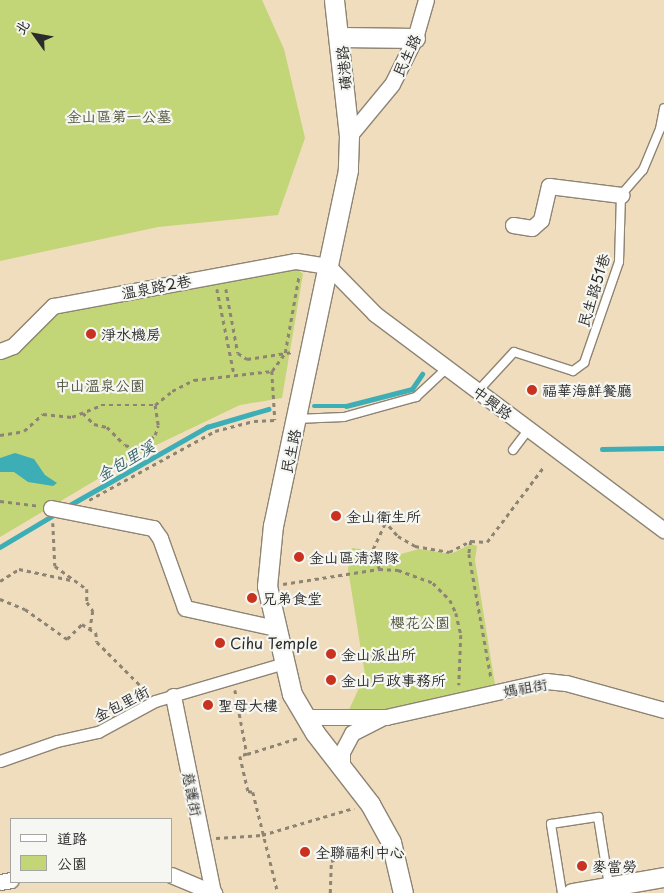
<!DOCTYPE html>
<html>
<head>
<meta charset="utf-8">
<style>
	body { margin:0 }
	#map { position:relative; width:664px; height:893px; overflow:hidden; background:#f0ddbe; font-family:"Playpen Sans","LXGW WenKai TC",sans-serif }
	div>[style] { position:absolute }
	.green>* { inset:0; background:#c2d577 }
	.water>* { inset:0; background:#3daeb6 }
	.stream>* { height:4.5px; margin:-2.25px; padding:0 2.25px; transform-origin:2.25px; border-radius:2.25px; background:#3daeb6 }
	.path>* { height:2.5px; margin-top:-1.25px; transform-origin:0; background:repeating-linear-gradient(90deg,#8e8474 0 4px,transparent 0 8px) }
	.roads { filter:drop-shadow(1px 0 #8e8474) drop-shadow(-1px 0 #8e8474) drop-shadow(0 1px #8e8474) drop-shadow(0 -1px #8e8474) }
	.service>* { height:8px; margin:-4px; padding:0 4px; transform-origin:4px; border-radius:4px; background:#fff }
	.pedestrian>* { height:11px; margin:-5.5px; padding:0 5.5px; transform-origin:5.5px; border-radius:5.5px; background:#fff }
	.minor>* { height:15px; margin:-7.5px; padding:0 7.5px; transform-origin:7.5px; border-radius:7.5px; background:#fff }
	.tertiary>* { height:19px; margin:-9.5px; padding:0 9.5px; transform-origin:9.5px; border-radius:9.5px; background:#fff }
	.dots>* { width:14px; height:14px; translate:-50% -50%; box-sizing:border-box; border:2px solid #f6f6f2; border-radius:50% }
	span { translate:-50% -50%; white-space:nowrap; text-align:center; line-height:1.15; -webkit-text-stroke:4.5px #f6f6f2; paint-order:stroke }
	.street-label { font-size:15px; color:#2b2b2b }
	.park-label { font-size:15px; color:#51563e }
	.poi-label { font-size:15px; color:#2b2b2b }
	.left { translate:0 -50%; text-align:left }
	.water-label { font-size:16px; color:#325f63; font-style:italic }
	.legend { position:absolute; left:10px; top:818px; width:162px; height:65px; box-sizing:border-box; background:#f6f6f2; border:1px solid #a5a5a2; margin:0; padding:6px 9px; list-style:none; font-size:15px; color:#2b2b2b }
	.legend li { display:flex; align-items:center; gap:10px; height:25px }
	.legend b { width:25px; border:1px solid #a5a5a2 }
	.north { position:absolute; left:10px; top:10px; width:50px; height:50px; -webkit-text-stroke:4px #f6f6f2; paint-order:stroke; rotate:302deg; font-size:14px; font-weight:700; line-height:20px; text-align:center; color:#2b2b2b }
	.north::after { content:''; display:block; margin:auto; width:18px; height:22px; background:#2b2b2b; clip-path:polygon(50% 0,100% 100%,50% 72%,0 100%) }
</style>
</head>
<body>
<div id="map">
	<div class="green">
		<i style="clip-path:polygon(0 0,262px 0,284px 49px,305px 138px,278px 215px,158px 227px,0 261px)"></i>
		<i style="clip-path:polygon(296px 268px,303px 274px,282px 398px,240px 405px,150px 448px,0 537px,0 356px,21px 347px,60px 312px)"></i>
		<i style="clip-path:polygon(471px 544px,477px 546px,475px 560px,495px 685px,369px 714px,347px 714px,365px 675px,348px 569px,352px 548px,401px 554px,419px 549px,451px 554px)"></i>
	</div>
	<div class="water">
		<i style="clip-path:polygon(15px 453px,34px 459px,45px 475px,57px 483px,53px 486px,28px 482px,14px 472px,0 472px,0 458px)"></i>
	</div>
	<div class="stream">
		<i style="left:314px;top:406px;width:32px"></i>
		<i style="left:346px;top:406px;width:68px;rotate:-14.4deg"></i>
		<i style="left:412px;top:389px;width:18px;rotate:-56deg"></i>
		<i style="left:602px;top:449px;width:62px;rotate:-0.9deg"></i>
		<i style="left:68px;top:506px;width:160px;rotate:-29.6deg"></i>
		<i style="left:207px;top:427px;width:64px;rotate:-16.4deg"></i>
		<i style="left:0;top:547px;width:66px;rotate:-30.8deg"></i>
	</div>
	<div class="path">
		<i style="left:217px;top:289px;width:86px;rotate:78.6deg"></i>
		<i style="left:226px;top:289px;width:65px;rotate:79.4deg"></i>
		<i style="left:238px;top:353px;width:11px;rotate:34deg"></i>
		<i style="left:247px;top:359px;width:46px;rotate:-8.8deg"></i>
		<i style="left:272px;top:371px;width:22px;rotate:-54deg"></i>
		<i style="left:285px;top:353px;width:79px;rotate:-79.8deg"></i>
		<i style="left:83px;top:413px;width:16px;rotate:45deg"></i>
		<i style="left:94px;top:424px;width:13px;rotate:13deg"></i>
		<i style="left:107px;top:427px;width:25px;rotate:45deg"></i>
		<i style="left:125px;top:445px;width:14px;rotate:17deg"></i>
		<i style="left:138px;top:449px;width:22px;rotate:-39deg"></i>
		<i style="left:155px;top:435px;width:10px;rotate:-73deg"></i>
		<i style="left:158px;top:425px;width:20px;rotate:-99deg"></i>
		<i style="left:0;top:435px;width:24px;rotate:-9deg"></i>
		<i style="left:24px;top:431px;width:25px;rotate:-42deg"></i>
		<i style="left:43px;top:414px;width:29px;rotate:6deg"></i>
		<i style="left:72px;top:417px;width:31px;rotate:-22deg"></i>
		<i style="left:101px;top:405px;width:54px"></i>
		<i style="left:155px;top:405px;width:22px;rotate:-39deg"></i>
		<i style="left:172px;top:391px;width:25px;rotate:-27deg"></i>
		<i style="left:194px;top:380px;width:79px;rotate:-6.6deg"></i>
		<i style="left:272px;top:371px;width:49px;rotate:86.5deg"></i>
		<i style="left:89px;top:500px;width:144px;rotate:-28.7deg"></i>
		<i style="left:215px;top:431px;width:40px;rotate:-14.4deg"></i>
		<i style="left:254px;top:421px;width:21px;rotate:-3deg"></i>
		<i style="left:0;top:501px;width:38px;rotate:7deg"></i>
		<i style="left:384px;top:520px;width:21px;rotate:49deg"></i>
		<i style="left:398px;top:536px;width:20px;rotate:30deg"></i>
		<i style="left:415px;top:546px;width:35px;rotate:10deg"></i>
		<i style="left:449px;top:552px;width:25px;rotate:-27deg"></i>
		<i style="left:471px;top:541px;width:16px;rotate:4deg"></i>
		<i style="left:487px;top:542px;width:96px;rotate:-53deg"></i>
		<i style="left:53px;top:523px;width:43px;rotate:87.3deg"></i>
		<i style="left:55px;top:566px;width:39px;rotate:36deg"></i>
		<i style="left:87px;top:589px;width:13px;rotate:90deg"></i>
		<i style="left:87px;top:602px;width:11px;rotate:56deg"></i>
		<i style="left:93px;top:611px;width:18px;rotate:99deg"></i>
		<i style="left:471px;top:541px;width:13px;rotate:99deg"></i>
		<i style="left:469px;top:554px;width:126px;rotate:79.9deg"></i>
		<i style="left:379px;top:569px;width:21px;rotate:-107deg"></i>
		<i style="left:373px;top:549px;width:38px;rotate:-65deg"></i>
		<i style="left:0;top:581px;width:22px;rotate:-32deg"></i>
		<i style="left:19px;top:569px;width:53px;rotate:11.9deg"></i>
		<i style="left:283px;top:584px;width:97px;rotate:-8.9deg"></i>
		<i style="left:379px;top:569px;width:19px;rotate:3deg"></i>
		<i style="left:398px;top:570px;width:37px;rotate:20deg"></i>
		<i style="left:433px;top:583px;width:24px;rotate:45deg"></i>
		<i style="left:450px;top:600px;width:14px;rotate:65deg"></i>
		<i style="left:456px;top:613px;width:23px;rotate:77deg"></i>
		<i style="left:461px;top:635px;width:50px;rotate:92.3deg"></i>
		<i style="left:0;top:599px;width:27px;rotate:22deg"></i>
		<i style="left:25px;top:609px;width:52px;rotate:35.5deg"></i>
		<i style="left:67px;top:639px;width:21px;rotate:-45deg"></i>
		<i style="left:82px;top:624px;width:17px;rotate:33deg"></i>
		<i style="left:96px;top:633px;width:9px;rotate:84deg"></i>
		<i style="left:97px;top:642px;width:69px;rotate:45deg"></i>
		<i style="left:235px;top:690px;width:65px;rotate:79.4deg"></i>
		<i style="left:247px;top:754px;width:7px;rotate:164deg"></i>
		<i style="left:240px;top:756px;width:36px;rotate:77deg"></i>
		<i style="left:248px;top:791px;width:5px;rotate:11deg"></i>
		<i style="left:253px;top:792px;width:104px;rotate:76.1deg"></i>
		<i style="left:247px;top:754px;width:53px;rotate:-17.4deg"></i>
		<i style="left:216px;top:838px;width:46px;rotate:-3.7deg"></i>
		<i style="left:262px;top:835px;width:96px;rotate:-16.4deg"></i>
		<i style="left:330px;top:893px;width:32px;rotate:-88deg"></i>
		<i style="left:331px;top:861px;width:46px;rotate:-18.8deg"></i>
	</div>
	<div class="roads">
		<div class="service">
			<i style="left:478px;top:391px;width:53px;rotate:-47.3deg"></i>
			<i style="left:514px;top:352px;width:62px;rotate:17.9deg"></i>
			<i style="left:573px;top:371px;width:14px;rotate:-36deg"></i>
			<i style="left:584px;top:363px;width:107px;rotate:-70.9deg"></i>
			<i style="left:619px;top:262px;width:67px;rotate:-88.3deg"></i>
			<i style="left:621px;top:195px;width:33px;rotate:-49deg"></i>
			<i style="left:643px;top:170px;width:44px;rotate:-67.5deg"></i>
			<i style="left:660px;top:129px;width:21px;rotate:-79deg"></i>
			<i style="left:296px;top:419px;width:48px;rotate:-2.4deg"></i>
			<i style="left:344px;top:417px;width:75px;rotate:-15.5deg"></i>
			<i style="left:416px;top:397px;width:42px;rotate:-43.1deg"></i>
			<i style="left:513px;top:450px;width:25px;rotate:-53deg"></i>
			<i style="left:562px;top:893px;width:70px;rotate:-99.1deg"></i>
			<i style="left:551px;top:824px;width:48px;rotate:-8.5deg"></i>
			<i style="left:598px;top:817px;width:70px;rotate:80.9deg"></i>
		</div>
		<div class="pedestrian">
			<i style="left:0;top:761px;width:60px;rotate:-19.3deg"></i>
			<i style="left:57px;top:741px;width:42px;rotate:-12.4deg"></i>
			<i style="left:98px;top:732px;width:65px;rotate:-28.5deg"></i>
			<i style="left:155px;top:701px;width:134px;rotate:-16.4deg"></i>
		</div>
		<div class="minor">
			<i style="left:349px;top:136px;width:67px;rotate:-50.4deg"></i>
			<i style="left:392px;top:84px;width:51px;rotate:-63.4deg"></i>
			<i style="left:415px;top:38px;width:40px;rotate:-74deg"></i>
			<i style="left:513px;top:225px;width:19px;rotate:9deg"></i>
			<i style="left:532px;top:228px;width:12px;rotate:-42deg"></i>
			<i style="left:541px;top:220px;width:35px;rotate:-77deg"></i>
			<i style="left:549px;top:186px;width:73px;rotate:7.1deg"></i>
			<i style="left:0;top:351px;width:14px;rotate:-21deg"></i>
			<i style="left:13px;top:346px;width:57px;rotate:-45deg"></i>
			<i style="left:53px;top:306px;width:247px;rotate:-10.5deg"></i>
			<i style="left:296px;top:261px;width:32px;rotate:9deg"></i>
			<i style="left:328px;top:266px;width:67px;rotate:45.6deg"></i>
			<i style="left:375px;top:314px;width:361px;rotate:36.8deg"></i>
			<i style="left:51px;top:508px;width:104px;rotate:11.1deg"></i>
			<i style="left:153px;top:528px;width:12px;rotate:55deg"></i>
			<i style="left:160px;top:538px;width:74px;rotate:70.3deg"></i>
			<i style="left:185px;top:608px;width:92px;rotate:12.5deg"></i>
			<i style="left:173px;top:696px;width:200px;rotate:78.5deg"></i>
			<i style="left:305px;top:717px;width:81px"></i>
			<i style="left:386px;top:717px;width:164px;rotate:-12.7deg"></i>
			<i style="left:546px;top:681px;width:20px;rotate:6deg"></i>
			<i style="left:566px;top:683px;width:102px;rotate:15.4deg"></i>
			<i style="left:342px;top:767px;width:15px;rotate:-90deg"></i>
			<i style="left:342px;top:752px;width:21px;rotate:-62deg"></i>
			<i style="left:352px;top:733px;width:34px;rotate:-27deg"></i>
			<i style="left:171px;top:875px;width:47px;rotate:22.7deg"></i>
			<i style="left:0;top:882px;width:11px;rotate:-10deg"></i>
		</div>
		<div class="tertiary">
			<i style="left:334px;top:0;width:137px;rotate:83.7deg"></i>
			<i style="left:349px;top:136px;width:34px;rotate:92deg"></i>
			<i style="left:348px;top:170px;width:363px;rotate:101.9deg"></i>
			<i style="left:273px;top:525px;width:61px;rotate:95.6deg"></i>
			<i style="left:267px;top:586px;width:111px;rotate:77deg"></i>
			<i style="left:292px;top:694px;width:45px;rotate:59.5deg"></i>
			<i style="left:315px;top:733px;width:90px;rotate:52.2deg"></i>
			<i style="left:370px;top:804px;width:43px;rotate:61.1deg"></i>
			<i style="left:391px;top:842px;width:52px;rotate:76.8deg"></i>
			<i style="left:341px;top:37px;width:74px;rotate:0.8deg"></i>
			<i style="left:572px;top:893px;width:93px;rotate:-9.9deg"></i>
		</div>
	</div>
	<div class="dots">
		<i style="left:91px;top:334px;background:#c8321e"></i>
		<i style="left:532px;top:390px;background:#c8321e"></i>
		<i style="left:336px;top:516px;background:#c8321e"></i>
		<i style="left:299px;top:557px;background:#c8321e"></i>
		<i style="left:252px;top:598px;background:#c8321e"></i>
		<i style="left:220px;top:643px;background:#c8321e"></i>
		<i style="left:331px;top:654px;background:#c8321e"></i>
		<i style="left:331px;top:680px;background:#c8321e"></i>
		<i style="left:208px;top:705px;background:#c8321e"></i>
		<i style="left:305px;top:852px;background:#c8321e"></i>
		<i style="left:582px;top:866px;background:#c8321e"></i>
	</div>
	<div class="street-label">
		<span style="left:406px;top:55px;rotate:-65deg">民生路</span>
		<span style="left:343px;top:68px;rotate:-95deg">磺港路</span>
		<span style="left:156px;top:286px;rotate:-11deg">溫泉路2巷</span>
		<span style="left:593px;top:290px;rotate:-73deg">民生路51巷</span>
		<span style="left:493px;top:402px;rotate:37deg">中興路</span>
		<span style="left:290px;top:451px;rotate:-78deg">民生路</span>
		<span style="left:525px;top:687px;rotate:-10deg">媽祖街</span>
		<span style="left:121px;top:703px;rotate:-27deg">金包里街</span>
		<span style="left:193px;top:794px;rotate:79deg">慈護街</span>
	</div>
	<div class="park-label">
		<span style="left:119px;top:116px">金山區第一公墓</span>
		<span style="left:100px;top:385px">中山溫泉公園</span>
		<span style="left:420px;top:622px">櫻花公園</span>
	</div>
	<div class="poi-label">
		<span class="left" style="left:101px;top:334px">淨水機房</span>
		<span class="left" style="left:542px;top:390px">福華海鮮餐廳</span>
		<span class="left" style="left:346px;top:516px">金山衛生所</span>
		<span class="left" style="left:309px;top:557px">金山區清潔隊</span>
		<span class="left" style="left:262px;top:598px">兄弟食堂</span>
		<span class="left" style="left:230px;top:643px">Cihu Temple</span>
		<span class="left" style="left:341px;top:654px">金山派出所</span>
		<span class="left" style="left:341px;top:680px">金山戶政事務所</span>
		<span class="left" style="left:218px;top:705px">聖母大樓</span>
		<span class="left" style="left:315px;top:852px">全聯福利中心</span>
		<span class="left" style="left:592px;top:866px">麥當勞</span>
	</div>
	<div class="water-label">
		<span style="left:125px;top:460px;rotate:-30deg">金包里溪</span>
	</div>
	<ul class="legend">
	<li><b style="height:6px;background:#fff"></b>道路</li>
	<li><b style="height:14px;background:#c2d577"></b>公園</li>
	</ul>
	<div class="north">北</div>
</div>
</body>
</html>
